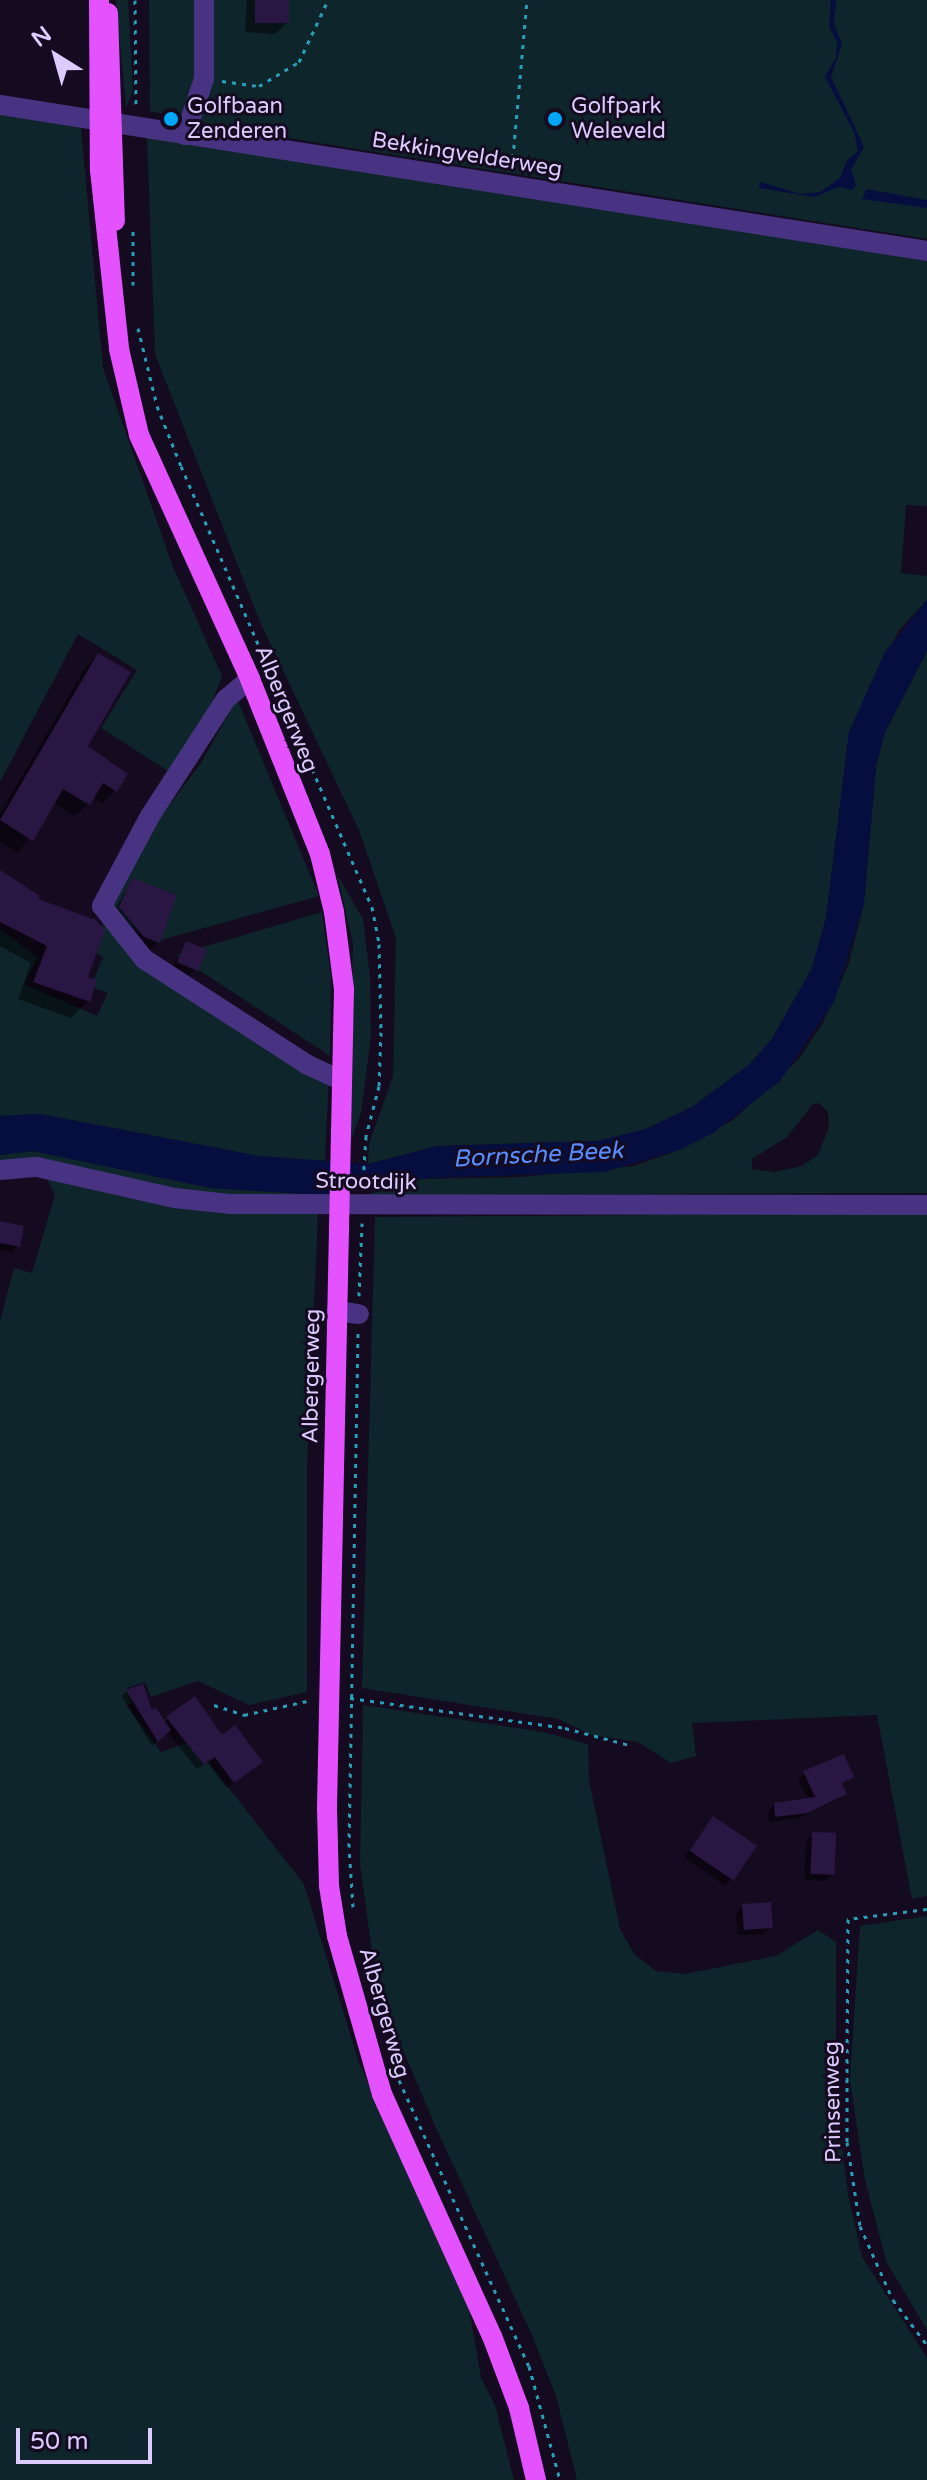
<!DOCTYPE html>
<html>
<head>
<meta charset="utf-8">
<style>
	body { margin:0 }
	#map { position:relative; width:927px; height:2480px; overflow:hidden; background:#140b20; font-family:"Varela Round",sans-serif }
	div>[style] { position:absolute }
	.green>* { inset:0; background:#0e252b }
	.water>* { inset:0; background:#060e3f }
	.shadow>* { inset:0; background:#0007 }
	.building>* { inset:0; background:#291642; transform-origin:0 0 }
	.path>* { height:3px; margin-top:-1.5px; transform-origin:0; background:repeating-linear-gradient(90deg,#26a0b8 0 4px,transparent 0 10px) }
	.minor>* { height:20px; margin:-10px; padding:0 10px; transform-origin:10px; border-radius:10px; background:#483382 }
	.major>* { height:20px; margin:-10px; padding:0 10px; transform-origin:10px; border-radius:10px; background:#e452ff }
	.dots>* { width:22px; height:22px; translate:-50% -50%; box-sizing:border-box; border:4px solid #140b20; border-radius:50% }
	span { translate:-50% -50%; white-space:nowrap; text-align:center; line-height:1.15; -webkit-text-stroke:6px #140b20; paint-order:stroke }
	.poi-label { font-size:22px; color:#dccbff }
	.left { translate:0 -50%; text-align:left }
	.street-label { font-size:22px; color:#dccbff }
	.water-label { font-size:24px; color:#598dff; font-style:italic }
	.north { position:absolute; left:16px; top:16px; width:80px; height:80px; -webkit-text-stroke:6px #140b20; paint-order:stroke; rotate:323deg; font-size:22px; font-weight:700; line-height:32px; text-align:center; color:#dccbff }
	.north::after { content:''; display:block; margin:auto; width:28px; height:36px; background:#dccbff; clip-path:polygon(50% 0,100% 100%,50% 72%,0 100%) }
	.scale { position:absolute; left:16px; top:2428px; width:136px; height:36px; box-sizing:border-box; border:4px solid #dccbff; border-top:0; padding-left:10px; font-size:24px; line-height:28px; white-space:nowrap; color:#dccbff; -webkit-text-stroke:6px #140b20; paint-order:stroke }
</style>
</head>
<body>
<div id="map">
	<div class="green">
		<i style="clip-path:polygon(116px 0,128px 0,133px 90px,126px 108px)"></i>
		<i style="clip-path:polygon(149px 0,927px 0,927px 239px,218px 127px,150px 111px)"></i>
		<i style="clip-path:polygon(0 111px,81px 128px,103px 368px,173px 567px,222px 676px,197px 741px,173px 774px,101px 728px,137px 670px,78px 634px,0 782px)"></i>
		<i style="clip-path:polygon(147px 135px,927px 261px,927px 506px,906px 505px,901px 573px,927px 576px,927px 600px,899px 630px,849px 732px,826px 918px,812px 968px,772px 1039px,749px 1065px,692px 1107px,646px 1129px,598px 1141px,438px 1146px,368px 1164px,369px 1144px,393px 1076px,396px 938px,359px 830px,260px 622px,155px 354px)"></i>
		<i style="clip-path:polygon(evenodd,927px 651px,927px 1193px,366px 1195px,418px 1179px,521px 1177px,634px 1166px,679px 1150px,733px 1120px,798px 1060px,824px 1021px,849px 963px,864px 903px,876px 766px,885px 732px,927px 651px,819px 1103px,828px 1112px,829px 1127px,818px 1155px,802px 1166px,774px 1172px,752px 1169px,752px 1159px,787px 1137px,813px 1104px,819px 1103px)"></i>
		<i style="clip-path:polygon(237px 699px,319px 896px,154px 942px,112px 913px,113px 902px,139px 846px,201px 763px)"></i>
		<i style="clip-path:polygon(337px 874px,363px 919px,370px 977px,371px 1037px,361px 1113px,347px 1151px,353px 944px)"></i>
		<i style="clip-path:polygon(322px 912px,331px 976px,330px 1056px,176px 955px)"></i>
		<i style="clip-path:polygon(103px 924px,329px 1076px,325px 1161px,258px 1156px,40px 1114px,0 1116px,0 929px,38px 957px,24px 984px,97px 1016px,108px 993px,91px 987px,103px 957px,97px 954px)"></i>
		<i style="clip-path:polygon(33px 1151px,211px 1188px,324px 1195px,230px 1199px,0 1164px,0 1155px)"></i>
		<i style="clip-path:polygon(44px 1174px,318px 1213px,307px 1465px,307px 1692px,249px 1705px,198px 1681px,151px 1697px,145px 1682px,127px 1688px,132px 1703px,126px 1705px,161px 1752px,192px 1741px,304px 1884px,359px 2063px,467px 2296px,481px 2378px,495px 2405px,514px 2480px,0 2480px,0 1321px,14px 1268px,32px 1273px,55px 1195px)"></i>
		<i style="clip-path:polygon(927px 1213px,927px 1896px,912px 1899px,877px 1715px,692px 1723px,696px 1756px,671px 1763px,638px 1742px,592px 1735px,558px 1719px,362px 1688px,375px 1217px)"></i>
		<i style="clip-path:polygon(363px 1705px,543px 1732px,588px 1744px,589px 1780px,620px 1929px,635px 1955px,656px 1971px,685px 1974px,776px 1956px,818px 1930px,836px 1942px,836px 2099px,848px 2194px,862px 2257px,927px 2358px,927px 2480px,577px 2480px,556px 2396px,532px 2335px,436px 2128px,392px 2024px,373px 1959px,360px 1864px)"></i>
		<i style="clip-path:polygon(927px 1916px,927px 2330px,886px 2261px,865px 2180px,850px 2080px,860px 1926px)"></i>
	</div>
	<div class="water">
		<i style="clip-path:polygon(831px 0,836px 0,834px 24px,842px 44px,831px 77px,864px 147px,851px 170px,856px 185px,852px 190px,839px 187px,814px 197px,759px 188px,760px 182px,801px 194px,820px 192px,840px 178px,847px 160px,858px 151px,854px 132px,825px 77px,836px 57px,837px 42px,829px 26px)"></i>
		<i style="clip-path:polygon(866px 189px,927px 200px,927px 208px,862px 199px)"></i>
		<i style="clip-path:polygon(927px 600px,927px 651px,885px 732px,876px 766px,864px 903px,834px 1002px,780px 1081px,713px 1133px,679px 1150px,604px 1172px,428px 1178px,324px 1195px,211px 1188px,33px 1151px,0 1155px,0 1116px,40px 1114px,258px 1156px,368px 1164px,438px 1146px,598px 1141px,646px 1129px,692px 1107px,749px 1065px,772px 1039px,812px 968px,826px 918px,849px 732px,885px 652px)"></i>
	</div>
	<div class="shadow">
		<i style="clip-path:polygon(247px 0,287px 0,286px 24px,275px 34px,245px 32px)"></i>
		<i style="clip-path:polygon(98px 655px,86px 746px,115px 790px,102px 804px,92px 797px,88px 804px,56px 782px,87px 805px,75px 816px,53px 803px,18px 853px,0 842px,0 814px,85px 668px)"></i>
		<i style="clip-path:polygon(0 873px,35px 900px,86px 978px,88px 1001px,71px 1018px,18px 999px,31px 963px,0 946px)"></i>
		<i style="clip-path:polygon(132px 880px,175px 896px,158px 942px,147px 953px,110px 918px)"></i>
		<i style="clip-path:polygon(187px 944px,195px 969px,188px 976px,171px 968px)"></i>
		<i style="clip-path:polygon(0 1223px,18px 1246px,12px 1252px,0 1250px)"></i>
		<i style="clip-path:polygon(127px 1691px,164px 1722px,168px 1719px,222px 1738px,254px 1768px,227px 1788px,207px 1762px,197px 1769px,167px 1732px,152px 1746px,122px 1696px)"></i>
		<i style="clip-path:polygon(804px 1773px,852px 1776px,840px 1785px,845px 1794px,838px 1800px,799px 1818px,769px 1822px,768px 1811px,775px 1804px,808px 1800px,798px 1780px)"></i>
		<i style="clip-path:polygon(713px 1818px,732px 1879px,725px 1886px,684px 1857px)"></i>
		<i style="clip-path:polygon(813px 1834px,832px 1874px,825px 1881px,804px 1880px,806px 1841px)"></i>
		<i style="clip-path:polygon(743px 1906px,771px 1927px,764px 1934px,737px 1935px,736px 1913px)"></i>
	</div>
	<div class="building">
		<i style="left:255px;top:0;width:34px;height:23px"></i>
		<i style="clip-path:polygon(98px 653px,131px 672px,88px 746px,128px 774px,117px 792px,103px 783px,90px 805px,63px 789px,33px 841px,0 820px)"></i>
		<i style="clip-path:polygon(0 870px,40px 896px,38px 899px,96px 920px,105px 930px,88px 977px,97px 980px,90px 1002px,33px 982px,47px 946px,0 922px)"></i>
		<i style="clip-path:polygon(132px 878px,177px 895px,160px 943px,144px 937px,119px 907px)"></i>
		<i style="left:186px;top:941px;width:23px;height:23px;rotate:23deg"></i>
		<i style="clip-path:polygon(0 1221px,24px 1226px,20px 1247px,0 1243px)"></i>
		<i style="clip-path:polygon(143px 1684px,152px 1710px,156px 1708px,171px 1730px,158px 1742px,126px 1690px)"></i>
		<i style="clip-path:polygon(195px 1696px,222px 1735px,235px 1725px,263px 1762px,234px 1783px,215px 1757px,204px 1765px,166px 1717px)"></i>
		<i style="clip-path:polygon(844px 1754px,854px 1777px,842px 1783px,847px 1794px,808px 1813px,775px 1817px,774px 1803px,815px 1797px,803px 1771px)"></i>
		<i style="left:713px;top:1816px;width:53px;height:42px;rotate:34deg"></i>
		<i style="left:812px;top:1832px;width:24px;height:42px;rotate:2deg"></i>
		<i style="left:771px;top:1902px;width:26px;height:29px;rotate:86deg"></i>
	</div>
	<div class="path">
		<i style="left:135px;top:0;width:106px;rotate:89.5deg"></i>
		<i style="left:222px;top:81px;width:37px;rotate:8deg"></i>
		<i style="left:259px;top:86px;width:47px;rotate:-31deg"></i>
		<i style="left:299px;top:62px;width:68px;rotate:-64.9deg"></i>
		<i style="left:512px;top:168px;width:169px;rotate:-84.9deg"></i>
		<i style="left:133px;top:285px;width:56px;rotate:-90deg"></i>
		<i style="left:138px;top:328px;width:80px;rotate:76.3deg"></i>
		<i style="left:157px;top:406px;width:65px;rotate:68.2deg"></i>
		<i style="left:181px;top:466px;width:481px;rotate:66.6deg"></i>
		<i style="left:372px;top:907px;width:38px;rotate:79deg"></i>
		<i style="left:379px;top:944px;width:88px;rotate:88.7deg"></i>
		<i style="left:381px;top:1032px;width:54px;rotate:92.1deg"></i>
		<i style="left:379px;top:1086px;width:52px;rotate:104.6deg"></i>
		<i style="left:366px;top:1136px;width:48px;rotate:93.6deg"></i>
		<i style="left:359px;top:1296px;width:73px;rotate:-87.6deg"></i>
		<i style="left:350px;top:1698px;width:217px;rotate:7.9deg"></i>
		<i style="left:565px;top:1728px;width:70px;rotate:14.8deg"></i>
		<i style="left:214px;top:1705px;width:32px;rotate:18deg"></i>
		<i style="left:244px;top:1715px;width:69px;rotate:-12.6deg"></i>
		<i style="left:353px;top:1907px;width:60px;rotate:-93.8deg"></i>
		<i style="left:349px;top:1847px;width:516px;rotate:-89deg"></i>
		<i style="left:927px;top:1909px;width:80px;rotate:172.8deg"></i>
		<i style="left:848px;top:1919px;width:149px;rotate:90.4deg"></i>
		<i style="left:847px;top:2068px;width:74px;rotate:90deg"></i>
		<i style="left:847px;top:2142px;width:85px;rotate:81.2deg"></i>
		<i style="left:860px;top:2226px;width:81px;rotate:66deg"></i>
		<i style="left:893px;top:2300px;width:56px;rotate:52.9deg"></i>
		<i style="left:399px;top:2080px;width:314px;rotate:65.6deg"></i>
		<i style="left:529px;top:2366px;width:118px;rotate:74.8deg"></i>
	</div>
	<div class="minor">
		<i style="left:0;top:105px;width:938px;rotate:8.95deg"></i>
		<i style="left:185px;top:135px;width:59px;rotate:-71.3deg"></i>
		<i style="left:204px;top:79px;width:79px;rotate:-90deg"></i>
		<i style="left:250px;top:679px;width:31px;rotate:140deg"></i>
		<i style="left:226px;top:699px;width:140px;rotate:123deg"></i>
		<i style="left:150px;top:816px;width:102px;rotate:118.1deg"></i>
		<i style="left:102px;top:906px;width:68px;rotate:51.6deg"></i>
		<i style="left:144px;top:959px;width:193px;rotate:32.9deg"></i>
		<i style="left:306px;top:1064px;width:38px;rotate:25deg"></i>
		<i style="left:0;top:1170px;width:37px;rotate:-5deg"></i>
		<i style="left:37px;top:1167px;width:141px;rotate:12.7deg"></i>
		<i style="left:175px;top:1198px;width:54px;rotate:6.3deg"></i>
		<i style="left:229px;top:1204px;width:698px;rotate:0.08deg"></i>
		<i style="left:337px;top:1311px;width:22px;rotate:8deg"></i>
	</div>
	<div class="major">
		<i style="left:99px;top:0;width:170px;rotate:89.7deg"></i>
		<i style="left:100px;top:170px;width:180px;rotate:83.9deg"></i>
		<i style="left:119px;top:349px;width:88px;rotate:76.9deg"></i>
		<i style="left:139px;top:435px;width:268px;rotate:65.5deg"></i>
		<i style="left:250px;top:679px;width:188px;rotate:68.2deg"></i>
		<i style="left:320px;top:854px;width:60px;rotate:76.4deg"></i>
		<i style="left:334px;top:912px;width:78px;rotate:82.6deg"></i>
		<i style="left:344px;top:989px;width:820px;rotate:91.19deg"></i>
		<i style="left:327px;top:1809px;width:77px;rotate:88.5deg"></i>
		<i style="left:329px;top:1886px;width:51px;rotate:80.9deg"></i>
		<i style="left:337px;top:1936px;width:164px;rotate:74.1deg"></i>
		<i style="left:382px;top:2094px;width:266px;rotate:65.6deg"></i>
		<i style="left:492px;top:2336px;width:77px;rotate:69.4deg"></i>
		<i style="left:519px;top:2408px;width:74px;rotate:76.7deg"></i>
		<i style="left:108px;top:13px;width:208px;rotate:88.1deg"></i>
	</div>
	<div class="dots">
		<i style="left:171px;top:119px;background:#00a7f6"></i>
		<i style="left:555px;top:119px;background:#00a7f6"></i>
	</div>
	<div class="poi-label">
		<span class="left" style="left:187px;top:119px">Golfbaan<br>Zenderen</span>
		<span class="left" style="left:571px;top:119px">Golfpark<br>Weleveld</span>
	</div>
	<div class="street-label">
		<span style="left:467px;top:155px;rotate:9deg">Bekkingvelderweg</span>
		<span style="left:286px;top:709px;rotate:68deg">Albergerweg</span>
		<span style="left:366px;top:1182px;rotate:1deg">Strootdijk</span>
		<span style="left:312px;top:1376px;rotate:-89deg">Albergerweg</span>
		<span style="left:384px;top:2013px;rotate:74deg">Albergerweg</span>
		<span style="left:833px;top:2102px;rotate:-91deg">Prinsenweg</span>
	</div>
	<div class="water-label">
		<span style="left:538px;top:1155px;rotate:-3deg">Bornsche Beek</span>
	</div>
	<div class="north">N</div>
	<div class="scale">50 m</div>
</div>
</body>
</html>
